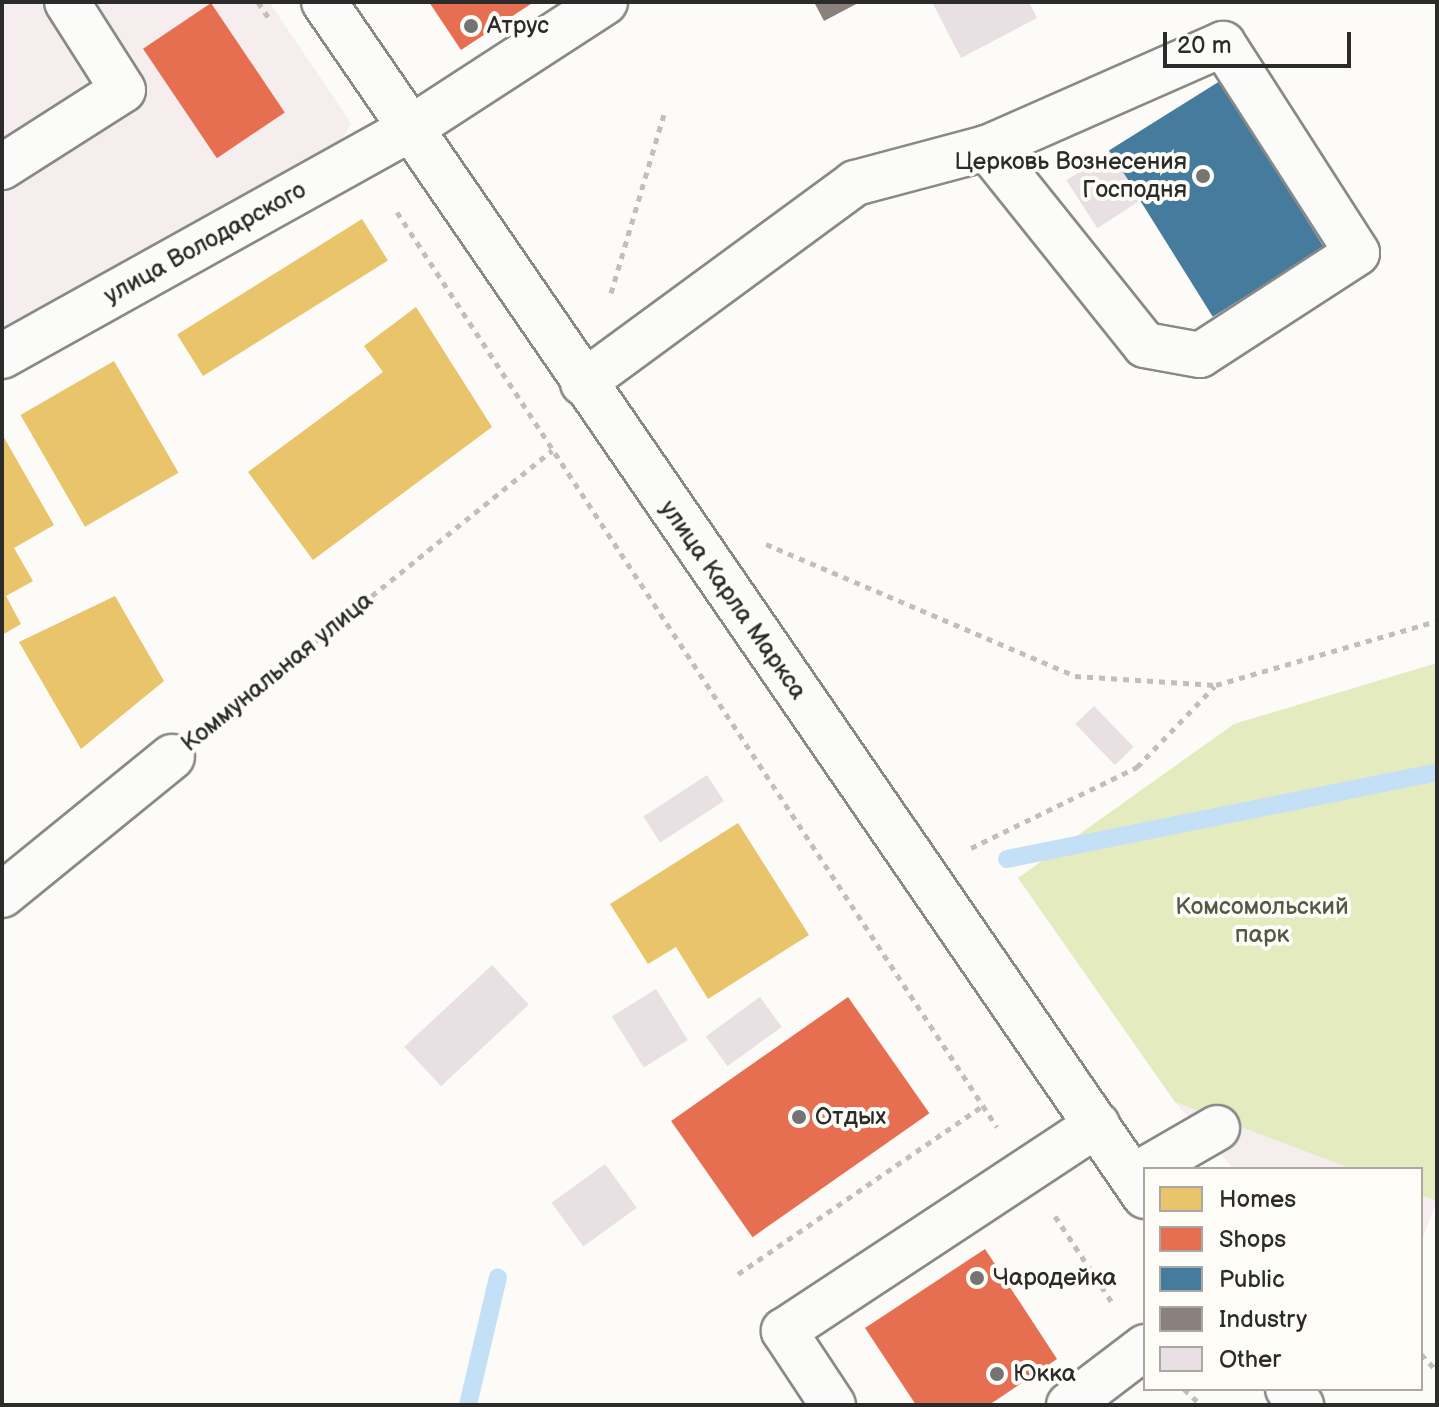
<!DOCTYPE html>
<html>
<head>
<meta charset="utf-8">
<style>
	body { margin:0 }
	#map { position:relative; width:1439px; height:1407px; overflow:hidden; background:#fcfbf8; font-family:"Balsamiq Sans",sans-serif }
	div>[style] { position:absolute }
	.built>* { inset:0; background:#f5edee; transform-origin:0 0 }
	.green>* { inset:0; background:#e3ebbf }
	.homes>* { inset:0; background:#e9c46a; transform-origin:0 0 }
	.shops>* { inset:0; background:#e76f51; transform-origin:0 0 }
	.public>* { inset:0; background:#457b9d; transform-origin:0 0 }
	.industry>* { inset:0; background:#8a817c }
	.stream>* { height:18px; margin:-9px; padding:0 9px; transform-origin:9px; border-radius:9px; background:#c4e0f7 }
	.building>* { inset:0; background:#e9e0e4; transform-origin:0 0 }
	.path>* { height:5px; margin-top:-2.5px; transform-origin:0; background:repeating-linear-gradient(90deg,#c0bfbc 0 6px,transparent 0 12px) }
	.roads { filter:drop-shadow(2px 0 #898987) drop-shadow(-2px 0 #898987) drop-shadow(0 2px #898987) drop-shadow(0 -2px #898987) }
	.minor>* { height:44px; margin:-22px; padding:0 22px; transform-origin:22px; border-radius:22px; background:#fbfbf9 }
	.dots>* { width:22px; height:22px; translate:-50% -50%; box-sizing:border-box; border:4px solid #fdfcf7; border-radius:50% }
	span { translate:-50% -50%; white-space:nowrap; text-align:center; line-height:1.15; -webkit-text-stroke:8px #fdfcf7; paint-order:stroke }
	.poi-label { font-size:24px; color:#2b2b2b }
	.left { translate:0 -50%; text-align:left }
	.right { translate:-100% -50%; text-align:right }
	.street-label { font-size:24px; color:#2b2b2b }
	.park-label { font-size:24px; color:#545844 }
	.frame { position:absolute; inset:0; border:4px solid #2b2b2b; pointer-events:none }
	.legend { position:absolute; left:1143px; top:1167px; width:280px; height:224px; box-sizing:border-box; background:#fdfcf7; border:2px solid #a9a8a5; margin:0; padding:10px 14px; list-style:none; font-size:24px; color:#2b2b2b }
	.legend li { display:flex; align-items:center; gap:16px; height:40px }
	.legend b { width:40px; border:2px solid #a9a8a5 }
	.scale { position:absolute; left:1163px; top:32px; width:188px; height:36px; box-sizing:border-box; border:4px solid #2b2b2b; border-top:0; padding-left:10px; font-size:24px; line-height:28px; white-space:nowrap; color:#2b2b2b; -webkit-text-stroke:6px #fdfcf7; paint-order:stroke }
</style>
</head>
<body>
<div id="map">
	<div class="built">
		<i style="clip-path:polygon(2px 2px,269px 2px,351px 123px,341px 142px,2px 332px)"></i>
		<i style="clip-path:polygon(1175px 1102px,1352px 1169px,1234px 1169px)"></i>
		<i style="left:1421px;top:1195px;width:17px;height:185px;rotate:21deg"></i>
	</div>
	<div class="green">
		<i style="clip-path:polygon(1437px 663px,1437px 1201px,1421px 1195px,1421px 1169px,1352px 1169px,1175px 1102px,1018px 878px,1234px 724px)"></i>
	</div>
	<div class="homes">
		<i style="left:362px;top:219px;width:49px;height:218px;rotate:58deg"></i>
		<i style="clip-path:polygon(416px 307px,492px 427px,313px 560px,248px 472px,383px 372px,364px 346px)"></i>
		<i style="left:114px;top:361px;width:129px;height:108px;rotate:60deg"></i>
		<i style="clip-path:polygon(2px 434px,54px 525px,14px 548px,33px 581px,6px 596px,21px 624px,2px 635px)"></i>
		<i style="clip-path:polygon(115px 596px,164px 681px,81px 749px,19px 642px)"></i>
		<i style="clip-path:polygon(738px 823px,809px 935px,708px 999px,676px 947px,648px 964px,610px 904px)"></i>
	</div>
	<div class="shops">
		<i style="clip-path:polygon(429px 2px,534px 2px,461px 50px)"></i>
		<i style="left:211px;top:3px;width:132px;height:82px;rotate:56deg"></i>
		<i style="left:848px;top:997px;width:142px;height:216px;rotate:55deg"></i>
		<i style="clip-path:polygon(985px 1249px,1057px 1359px,989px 1405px,916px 1405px,865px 1328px)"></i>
	</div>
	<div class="public">
		<i style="left:1220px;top:81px;width:196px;height:131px;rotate:58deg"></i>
	</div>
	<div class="industry">
		<i style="clip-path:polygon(814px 2px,860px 2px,824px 21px)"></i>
	</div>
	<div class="stream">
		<i style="left:1007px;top:859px;width:439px;rotate:-11.4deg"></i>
		<i style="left:468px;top:1405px;width:131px;rotate:-76.8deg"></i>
	</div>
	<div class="building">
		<i style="clip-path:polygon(932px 2px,1029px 2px,1037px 18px,961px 58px)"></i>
		<i style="left:1110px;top:152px;width:57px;height:52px;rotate:57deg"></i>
		<i style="left:1094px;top:706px;width:57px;height:26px;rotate:46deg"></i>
		<i style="left:707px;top:775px;width:31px;height:76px;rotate:57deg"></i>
		<i style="left:492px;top:965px;width:54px;height:120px;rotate:47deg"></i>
		<i style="left:656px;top:989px;width:60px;height:52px;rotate:58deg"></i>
		<i style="left:760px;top:997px;width:37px;height:67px;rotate:54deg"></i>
		<i style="left:605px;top:1164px;width:54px;height:66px;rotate:54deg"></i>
	</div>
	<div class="path">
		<i style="left:258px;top:2px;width:22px;rotate:56deg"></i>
		<i style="left:397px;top:212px;width:1094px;rotate:56.75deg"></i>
		<i style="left:611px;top:293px;width:187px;rotate:-73.5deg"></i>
		<i style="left:766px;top:544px;width:336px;rotate:23.1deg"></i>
		<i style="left:1075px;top:676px;width:141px;rotate:3.7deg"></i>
		<i style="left:1216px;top:685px;width:230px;rotate:-16.2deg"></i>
		<i style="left:213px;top:724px;width:436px;rotate:-38.9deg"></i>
		<i style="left:971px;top:848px;width:185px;rotate:-26deg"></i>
		<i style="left:1137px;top:767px;width:112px;rotate:-46.1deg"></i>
		<i style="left:1055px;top:1216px;width:105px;rotate:56.6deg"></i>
		<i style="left:738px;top:1274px;width:296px;rotate:-34.5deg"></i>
		<i style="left:1421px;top:1354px;width:23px;rotate:47deg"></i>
		<i style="left:1184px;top:1389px;width:23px;rotate:43deg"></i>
	</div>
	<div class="roads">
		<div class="minor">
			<i style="left:324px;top:2px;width:1449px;rotate:55.49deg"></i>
			<i style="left:2px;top:167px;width:143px;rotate:-32.5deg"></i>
			<i style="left:123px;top:90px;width:104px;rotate:-122.5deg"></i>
			<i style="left:2px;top:356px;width:465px;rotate:-29.1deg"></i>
			<i style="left:408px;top:130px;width:235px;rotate:-33deg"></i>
			<i style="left:583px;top:383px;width:338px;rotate:-36.3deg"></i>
			<i style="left:855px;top:183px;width:137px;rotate:-14.9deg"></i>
			<i style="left:987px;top:148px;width:258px;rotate:-23.8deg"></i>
			<i style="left:1223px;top:44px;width:248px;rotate:57.3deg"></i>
			<i style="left:1357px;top:253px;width:187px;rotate:147deg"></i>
			<i style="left:1200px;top:355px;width:56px;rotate:-169.7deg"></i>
			<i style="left:1145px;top:345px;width:253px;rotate:-128.7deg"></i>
			<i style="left:2px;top:895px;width:219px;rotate:-39.1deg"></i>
			<i style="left:1146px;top:1169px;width:82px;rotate:-30deg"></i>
			<i style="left:1288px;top:1389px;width:21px;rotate:51deg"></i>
			<i style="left:833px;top:1405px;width:89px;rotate:-123.5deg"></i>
			<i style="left:784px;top:1331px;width:375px;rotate:-33.4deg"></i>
			<i style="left:1069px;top:1405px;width:96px;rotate:-37.3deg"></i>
		</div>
	</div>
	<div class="dots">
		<i style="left:471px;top:26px;background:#747473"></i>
		<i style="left:1203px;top:176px;background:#747473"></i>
		<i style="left:799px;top:1117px;background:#747473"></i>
		<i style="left:977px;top:1278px;background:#747473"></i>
		<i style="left:997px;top:1374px;background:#747473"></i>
	</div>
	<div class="poi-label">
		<span class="left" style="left:487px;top:26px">Атрус</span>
		<span class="right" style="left:1187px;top:176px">Церковь Вознесения<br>Господня</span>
		<span class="left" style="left:815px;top:1117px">Отдых</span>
		<span class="left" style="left:993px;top:1278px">Чародейка</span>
		<span class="left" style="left:1013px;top:1374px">Юкка</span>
	</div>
	<div class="street-label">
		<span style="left:205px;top:243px;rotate:-29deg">улица Володарского</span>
		<span style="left:733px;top:600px;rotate:55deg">улица Карла Маркса</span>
		<span style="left:277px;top:672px;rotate:-39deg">Коммунальная улица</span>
	</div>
	<div class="park-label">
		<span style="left:1262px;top:921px">Комсомольский<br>парк</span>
	</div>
	<div class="frame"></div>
	<ul class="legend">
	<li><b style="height:22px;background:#e9c46a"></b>Homes</li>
	<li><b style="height:22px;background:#e76f51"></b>Shops</li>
	<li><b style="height:22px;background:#457b9d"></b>Public</li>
	<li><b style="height:22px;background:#8a817c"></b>Industry</li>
	<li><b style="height:22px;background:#e9e0e4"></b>Other</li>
	</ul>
	<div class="scale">20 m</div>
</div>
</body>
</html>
